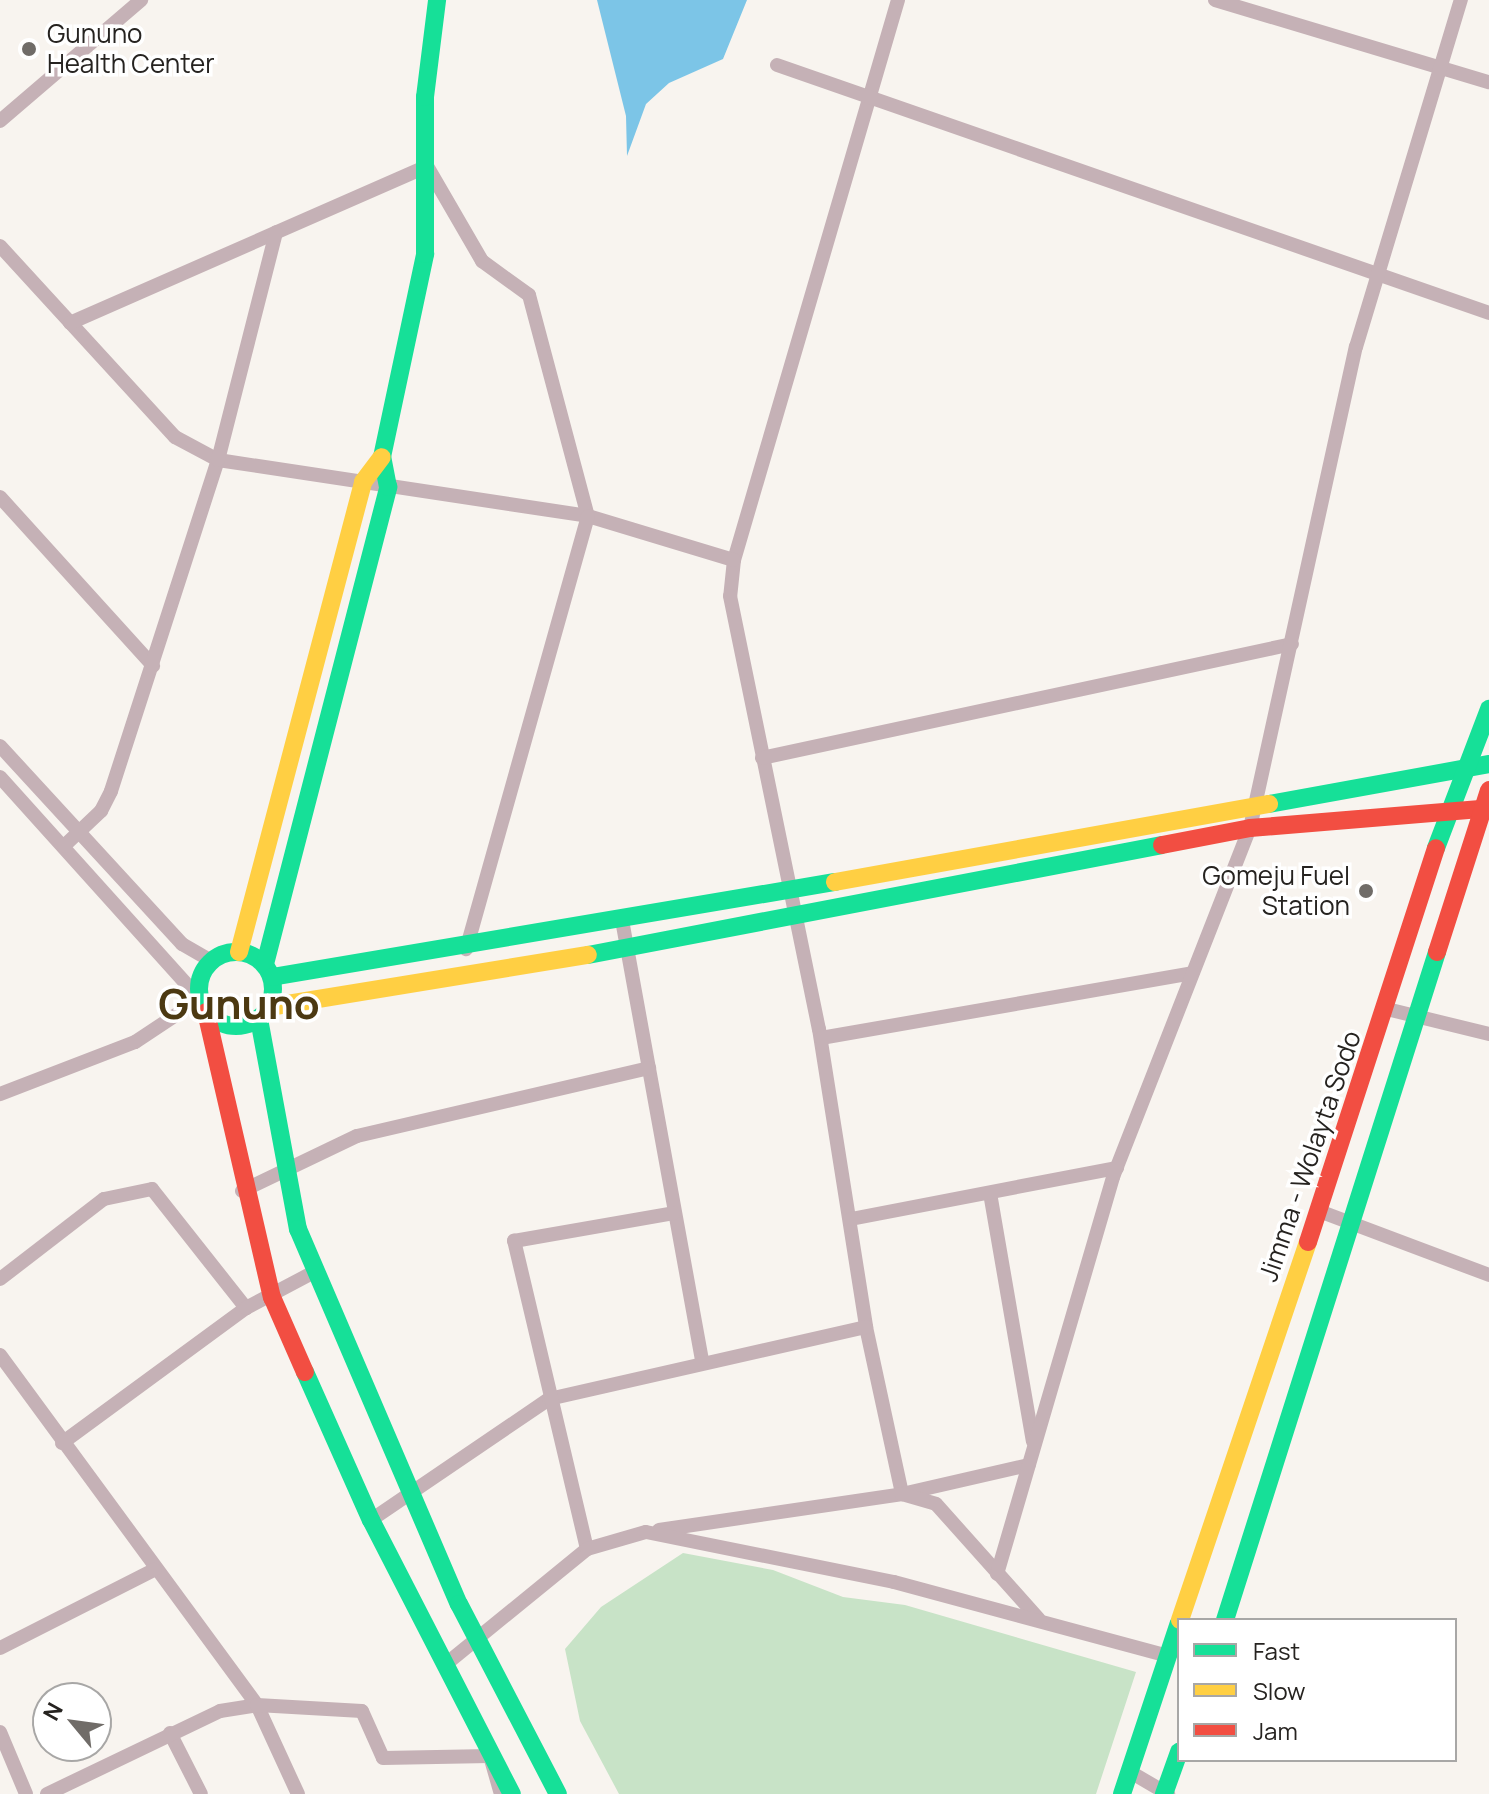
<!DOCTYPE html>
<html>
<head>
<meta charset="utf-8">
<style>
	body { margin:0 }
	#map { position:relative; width:1489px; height:1794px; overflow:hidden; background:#f8f4ef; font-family:Manrope,sans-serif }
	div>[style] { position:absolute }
	.green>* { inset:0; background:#c8e3c7 }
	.water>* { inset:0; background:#7cc5e7 }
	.street>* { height:14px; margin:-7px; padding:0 7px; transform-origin:7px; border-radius:7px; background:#c5b1b6 }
	.fast>* { height:18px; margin:-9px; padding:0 9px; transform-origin:9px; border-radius:9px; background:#16e098 }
	.fast>.ring { margin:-9px; padding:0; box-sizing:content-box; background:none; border:18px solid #16e098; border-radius:50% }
	.slow>* { height:18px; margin:-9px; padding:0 9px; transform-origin:9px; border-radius:9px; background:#ffcf43 }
	.jam>* { height:18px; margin:-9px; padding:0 9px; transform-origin:9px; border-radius:9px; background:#f24e42 }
	.dots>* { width:22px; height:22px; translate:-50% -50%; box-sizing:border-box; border:4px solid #fff; border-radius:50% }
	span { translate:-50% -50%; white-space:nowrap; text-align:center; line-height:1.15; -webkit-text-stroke:7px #fff; paint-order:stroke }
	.poi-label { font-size:26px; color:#262320 }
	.left { translate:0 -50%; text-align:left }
	.right { translate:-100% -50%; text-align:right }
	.street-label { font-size:26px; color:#262320 }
	.town-label { font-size:42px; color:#4c3912; font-weight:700 }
	.legend { position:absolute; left:1177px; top:1618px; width:280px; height:144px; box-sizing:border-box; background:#fff; border:2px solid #a8a7a6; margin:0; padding:10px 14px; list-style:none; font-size:24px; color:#262320 }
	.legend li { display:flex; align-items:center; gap:16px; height:40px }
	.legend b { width:40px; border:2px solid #a8a7a6 }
	.north { position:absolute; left:32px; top:1682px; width:80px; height:80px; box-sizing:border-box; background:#fff; border:2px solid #a8a7a6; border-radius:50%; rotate:299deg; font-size:22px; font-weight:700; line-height:32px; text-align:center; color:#262320 }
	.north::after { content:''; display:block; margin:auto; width:28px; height:36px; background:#706c68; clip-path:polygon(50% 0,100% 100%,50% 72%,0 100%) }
</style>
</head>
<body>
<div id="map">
	<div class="green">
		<i style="clip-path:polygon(683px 1553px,773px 1570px,843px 1597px,905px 1605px,1136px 1672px,1096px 1794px,619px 1794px,580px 1721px,565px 1649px,601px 1607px)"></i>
	</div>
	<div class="water">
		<i style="clip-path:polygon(597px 0,747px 0,723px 59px,669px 83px,646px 104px,627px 156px,626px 116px)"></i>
	</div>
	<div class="street">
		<i style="left:898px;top:0;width:584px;rotate:106.32deg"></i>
		<i style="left:734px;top:560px;width:36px;rotate:96deg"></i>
		<i style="left:730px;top:596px;width:442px;rotate:78.4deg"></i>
		<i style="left:819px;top:1029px;width:302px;rotate:81deg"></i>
		<i style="left:866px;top:1327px;width:171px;rotate:77.8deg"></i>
		<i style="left:902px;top:1494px;width:130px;rotate:-12.9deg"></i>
		<i style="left:1215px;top:0;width:286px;rotate:16.7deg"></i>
		<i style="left:777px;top:65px;width:754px;rotate:19.2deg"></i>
		<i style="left:0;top:121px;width:186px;rotate:-40.6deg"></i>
		<i style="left:0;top:246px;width:259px;rotate:47.5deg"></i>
		<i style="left:175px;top:437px;width:49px;rotate:28.1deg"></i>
		<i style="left:218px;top:460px;width:374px;rotate:8.6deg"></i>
		<i style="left:588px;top:516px;width:152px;rotate:16.8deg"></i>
		<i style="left:70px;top:323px;width:390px;rotate:-23.7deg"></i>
		<i style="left:427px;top:166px;width:110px;rotate:59.9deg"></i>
		<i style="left:482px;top:261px;width:58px;rotate:35.9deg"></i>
		<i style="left:529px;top:295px;width:229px;rotate:75.1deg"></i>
		<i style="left:588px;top:516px;width:450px;rotate:105.7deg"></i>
		<i style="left:0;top:497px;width:228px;rotate:47.8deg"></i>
		<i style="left:0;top:746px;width:269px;rotate:47.4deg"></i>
		<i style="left:182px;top:944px;width:34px;rotate:30deg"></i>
		<i style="left:762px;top:758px;width:542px;rotate:-12.14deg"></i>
		<i style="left:0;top:777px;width:299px;rotate:48deg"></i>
		<i style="left:200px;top:999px;width:78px;rotate:146.5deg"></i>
		<i style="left:135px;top:1042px;width:145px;rotate:158.9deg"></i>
		<i style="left:64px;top:846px;width:51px;rotate:-43.4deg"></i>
		<i style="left:101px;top:811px;width:22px;rotate:-63deg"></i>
		<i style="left:111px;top:791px;width:348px;rotate:-72.1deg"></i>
		<i style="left:218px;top:460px;width:235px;rotate:-75.7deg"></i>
		<i style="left:622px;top:920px;width:449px;rotate:79.7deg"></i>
		<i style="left:1387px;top:1009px;width:105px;rotate:13.8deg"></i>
		<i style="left:821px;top:1038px;width:377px;rotate:-9.9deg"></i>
		<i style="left:242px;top:1191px;width:127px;rotate:-25.6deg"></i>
		<i style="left:357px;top:1136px;width:300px;rotate:-13.1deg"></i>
		<i style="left:990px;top:1193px;width:252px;rotate:80.2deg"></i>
		<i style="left:1319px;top:1211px;width:182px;rotate:20.6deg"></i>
		<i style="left:851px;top:1219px;width:271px;rotate:-10.9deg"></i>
		<i style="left:0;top:1279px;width:131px;rotate:-37.6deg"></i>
		<i style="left:104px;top:1199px;width:49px;rotate:-11.8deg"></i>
		<i style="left:152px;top:1189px;width:152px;rotate:51.7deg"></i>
		<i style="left:0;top:1355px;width:434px;rotate:53.7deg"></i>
		<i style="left:257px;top:1705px;width:98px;rotate:65.3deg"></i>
		<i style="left:62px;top:1443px;width:228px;rotate:-36.3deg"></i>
		<i style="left:246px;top:1308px;width:79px;rotate:-27.9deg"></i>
		<i style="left:371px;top:1520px;width:215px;rotate:-34.2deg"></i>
		<i style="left:549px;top:1399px;width:325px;rotate:-12.8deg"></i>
		<i style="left:659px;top:1530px;width:246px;rotate:-8.4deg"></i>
		<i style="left:902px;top:1494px;width:35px;rotate:16deg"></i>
		<i style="left:936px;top:1504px;width:154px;rotate:48.2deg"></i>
		<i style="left:587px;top:1549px;width:317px;rotate:-103.3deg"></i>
		<i style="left:514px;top:1241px;width:162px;rotate:-9.9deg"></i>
		<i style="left:997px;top:1574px;width:414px;rotate:-73.7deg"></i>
		<i style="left:1113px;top:1177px;width:375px;rotate:-68.6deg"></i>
		<i style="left:1250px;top:828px;width:493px;rotate:-77.6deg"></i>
		<i style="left:1356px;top:347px;width:363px;rotate:-73.2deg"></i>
		<i style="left:0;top:1648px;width:173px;rotate:-26.9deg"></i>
		<i style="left:446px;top:1664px;width:182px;rotate:-39.2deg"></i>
		<i style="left:587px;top:1549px;width:61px;rotate:-16.1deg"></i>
		<i style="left:646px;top:1532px;width:253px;rotate:11.4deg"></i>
		<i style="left:894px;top:1582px;width:285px;rotate:15.1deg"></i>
		<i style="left:0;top:1732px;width:67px;rotate:67.2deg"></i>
		<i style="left:170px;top:1733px;width:68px;rotate:63.1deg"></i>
		<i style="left:1132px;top:1773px;width:42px;rotate:30.3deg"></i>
		<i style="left:47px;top:1794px;width:192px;rotate:-25.6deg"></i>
		<i style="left:220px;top:1711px;width:37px;rotate:-9deg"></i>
		<i style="left:257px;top:1705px;width:105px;rotate:3.3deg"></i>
		<i style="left:362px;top:1711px;width:51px;rotate:65.9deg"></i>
		<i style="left:383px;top:1758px;width:107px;rotate:-1.1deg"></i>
		<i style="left:490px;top:1756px;width:40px;rotate:74deg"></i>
	</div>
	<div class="fast">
		<i style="left:1269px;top:804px;width:224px;rotate:-10.3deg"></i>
		<i style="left:1436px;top:848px;width:149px;rotate:-69.1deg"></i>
		<i class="ring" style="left:199px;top:952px;width:56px;height:56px"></i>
		<i style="left:588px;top:955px;width:584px;rotate:-10.85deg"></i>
		<i style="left:265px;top:964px;width:493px;rotate:-75.5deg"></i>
		<i style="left:388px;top:487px;width:31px;rotate:-101deg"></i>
		<i style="left:382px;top:457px;width:208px;rotate:-78deg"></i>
		<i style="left:425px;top:254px;width:157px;rotate:-90deg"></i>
		<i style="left:425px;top:97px;width:98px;rotate:-82.9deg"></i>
		<i style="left:272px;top:977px;width:571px;rotate:-9.58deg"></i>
		<i style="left:259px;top:1019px;width:214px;rotate:79.5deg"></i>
		<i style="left:298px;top:1229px;width:408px;rotate:66.8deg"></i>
		<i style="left:459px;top:1604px;width:214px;rotate:62.5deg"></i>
		<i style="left:305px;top:1372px;width:162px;rotate:66deg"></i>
		<i style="left:371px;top:1520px;width:308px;rotate:62.8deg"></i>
		<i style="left:1225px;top:1620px;width:701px;rotate:-72.39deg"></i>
		<i style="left:1122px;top:1794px;width:180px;rotate:-71.6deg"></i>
		<i style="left:1164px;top:1794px;width:45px;rotate:-70.3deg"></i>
	</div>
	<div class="slow">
		<i style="left:835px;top:882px;width:441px;rotate:-10.2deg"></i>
		<i style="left:239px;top:952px;width:486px;rotate:-75.2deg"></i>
		<i style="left:363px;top:482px;width:31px;rotate:-53deg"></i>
		<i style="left:269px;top:1007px;width:323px;rotate:-9.3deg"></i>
		<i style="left:1180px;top:1620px;width:399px;rotate:-71.3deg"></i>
	</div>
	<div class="jam">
		<i style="left:1162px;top:845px;width:90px;rotate:-10.9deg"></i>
		<i style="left:1250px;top:828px;width:231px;rotate:-4.7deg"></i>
		<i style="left:1437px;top:952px;width:170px;rotate:-72.2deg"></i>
		<i style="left:206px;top:1012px;width:293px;rotate:77deg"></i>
		<i style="left:272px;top:1297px;width:82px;rotate:66.3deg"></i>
		<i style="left:1308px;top:1242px;width:414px;rotate:-72deg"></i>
	</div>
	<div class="dots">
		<i style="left:29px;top:49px;background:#706c68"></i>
		<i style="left:1366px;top:891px;background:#706c68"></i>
	</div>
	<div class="poi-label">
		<span class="left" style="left:47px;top:49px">Gununo<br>Health Center</span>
		<span class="right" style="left:1350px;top:891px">Gomeju Fuel<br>Station</span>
	</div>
	<div class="street-label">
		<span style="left:1310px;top:1156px;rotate:-71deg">Jimma - Wolayta Sodo</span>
	</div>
	<div class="town-label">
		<span style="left:239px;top:1003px">Gununo</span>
	</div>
	<ul class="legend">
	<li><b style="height:10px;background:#16e098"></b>Fast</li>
	<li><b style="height:10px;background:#ffcf43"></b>Slow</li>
	<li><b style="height:10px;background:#f24e42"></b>Jam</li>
	</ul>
	<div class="north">N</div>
</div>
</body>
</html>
